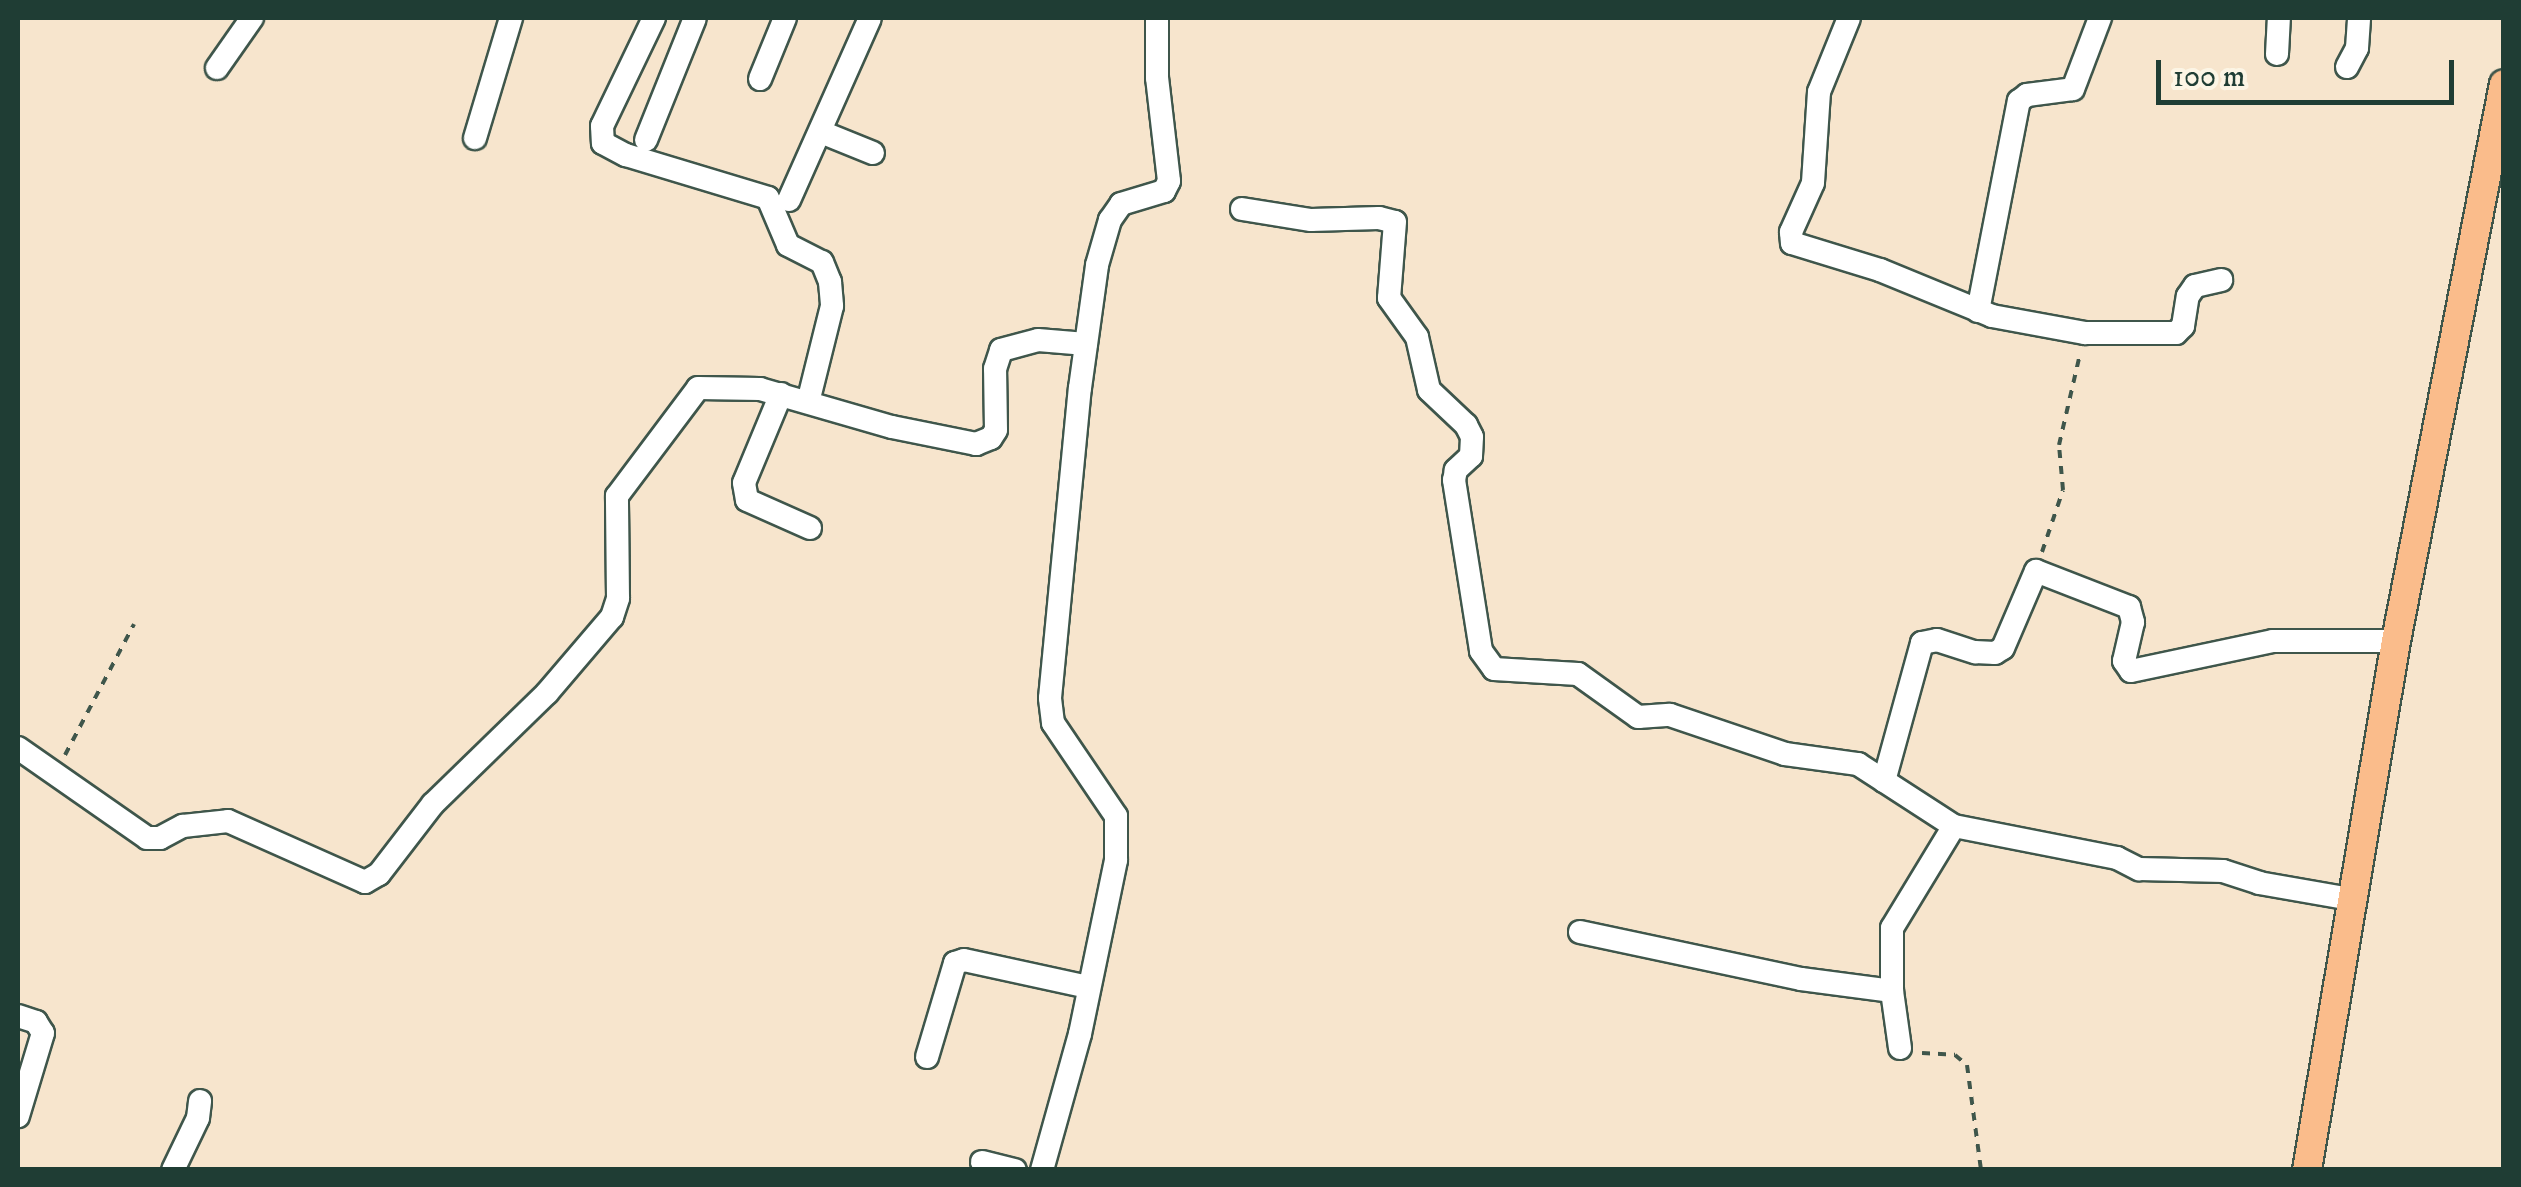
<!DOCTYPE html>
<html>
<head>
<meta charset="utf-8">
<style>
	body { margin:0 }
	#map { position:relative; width:2521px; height:1187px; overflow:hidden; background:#f7e5cd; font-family:"IM FELL DW Pica",serif }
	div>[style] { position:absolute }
	.path>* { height:4px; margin-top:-2px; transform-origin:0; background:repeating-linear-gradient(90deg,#3f564b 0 8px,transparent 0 16px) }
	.roads { filter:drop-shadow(2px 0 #3f564b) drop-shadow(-2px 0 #3f564b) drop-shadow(0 2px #3f564b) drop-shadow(0 -2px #3f564b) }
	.minor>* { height:22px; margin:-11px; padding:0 11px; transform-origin:11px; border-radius:11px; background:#fff }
	.major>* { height:28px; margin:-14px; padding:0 14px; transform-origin:14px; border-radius:14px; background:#fabc8b }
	span { translate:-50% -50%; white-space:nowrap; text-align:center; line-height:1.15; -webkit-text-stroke:8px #fcf5e5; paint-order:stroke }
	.frame { position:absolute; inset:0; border:20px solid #1f3d34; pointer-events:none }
	.scale { position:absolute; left:2156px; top:60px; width:298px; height:45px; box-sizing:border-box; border:5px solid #1f3d34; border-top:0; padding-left:12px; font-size:30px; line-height:35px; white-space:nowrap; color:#1f3d34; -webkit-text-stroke:8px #fcf5e5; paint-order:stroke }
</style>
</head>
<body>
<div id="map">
	<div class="path">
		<i style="left:2042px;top:552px;width:65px;rotate:-71.3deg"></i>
		<i style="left:2063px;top:490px;width:45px;rotate:-95.1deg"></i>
		<i style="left:2059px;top:445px;width:93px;rotate:-77deg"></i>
		<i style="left:65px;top:755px;width:148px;rotate:-62.2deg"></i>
		<i style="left:1922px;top:1053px;width:33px;rotate:3deg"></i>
		<i style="left:1955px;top:1055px;width:16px;rotate:40deg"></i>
		<i style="left:1967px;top:1065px;width:106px;rotate:82.4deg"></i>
	</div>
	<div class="roads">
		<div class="minor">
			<i style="left:654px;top:18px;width:120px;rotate:115.7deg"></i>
			<i style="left:602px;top:126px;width:17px;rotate:87deg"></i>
			<i style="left:603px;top:143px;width:26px;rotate:28deg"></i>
			<i style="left:626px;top:155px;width:148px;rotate:16.8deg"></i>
			<i style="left:768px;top:198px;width:51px;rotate:66.9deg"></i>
			<i style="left:788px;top:245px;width:38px;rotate:27deg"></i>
			<i style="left:822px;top:262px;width:22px;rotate:68deg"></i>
			<i style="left:830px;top:282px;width:24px;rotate:85deg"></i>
			<i style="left:832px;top:306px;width:99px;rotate:104deg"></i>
			<i style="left:1849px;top:18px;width:80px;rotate:112.1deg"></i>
			<i style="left:1819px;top:92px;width:91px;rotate:93.8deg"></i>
			<i style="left:1813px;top:183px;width:54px;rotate:114.2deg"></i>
			<i style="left:1791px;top:232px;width:11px;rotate:85deg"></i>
			<i style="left:1792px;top:243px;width:92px;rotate:17.1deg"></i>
			<i style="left:1880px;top:270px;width:121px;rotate:22.3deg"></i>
			<i style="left:1992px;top:316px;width:95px;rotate:10.4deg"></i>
			<i style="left:2085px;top:333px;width:91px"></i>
			<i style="left:2176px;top:333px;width:10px;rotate:-45deg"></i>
			<i style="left:2183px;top:326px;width:30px;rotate:-81deg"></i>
			<i style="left:2188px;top:296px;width:12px;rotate:-55deg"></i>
			<i style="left:2195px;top:286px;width:27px;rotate:-13deg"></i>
			<i style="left:2277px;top:54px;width:36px;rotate:-87deg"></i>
			<i style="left:2347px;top:67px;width:21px;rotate:-62deg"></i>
			<i style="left:2357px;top:48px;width:30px;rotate:-86deg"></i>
			<i style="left:217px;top:68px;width:61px;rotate:-55deg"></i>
			<i style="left:760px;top:79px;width:66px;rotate:-67.7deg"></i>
			<i style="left:821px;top:132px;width:56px;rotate:22deg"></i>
			<i style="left:475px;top:138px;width:125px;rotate:-73.3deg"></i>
			<i style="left:646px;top:140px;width:131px;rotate:-68.1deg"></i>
			<i style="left:789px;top:200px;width:199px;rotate:-66deg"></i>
			<i style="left:1242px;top:209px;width:70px;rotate:9.1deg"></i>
			<i style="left:1311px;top:220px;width:68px;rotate:-1.7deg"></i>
			<i style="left:1379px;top:218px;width:16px;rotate:14deg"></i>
			<i style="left:1395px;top:222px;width:76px;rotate:94.5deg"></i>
			<i style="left:1389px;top:298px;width:48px;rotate:54.3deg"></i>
			<i style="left:1417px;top:337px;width:54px;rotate:77.2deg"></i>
			<i style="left:1429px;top:390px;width:51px;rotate:43.4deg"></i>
			<i style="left:1466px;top:425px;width:13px;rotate:63deg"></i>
			<i style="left:1472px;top:437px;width:19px;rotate:93deg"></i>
			<i style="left:1471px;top:456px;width:21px;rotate:137deg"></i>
			<i style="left:1456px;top:470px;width:10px;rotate:101deg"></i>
			<i style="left:1454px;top:480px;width:173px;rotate:81deg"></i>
			<i style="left:1481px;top:651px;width:22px;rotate:54deg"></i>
			<i style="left:1494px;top:669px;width:84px;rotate:3.4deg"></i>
			<i style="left:1578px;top:674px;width:74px;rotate:35.6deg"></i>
			<i style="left:1638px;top:717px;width:32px;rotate:-4deg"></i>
			<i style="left:1670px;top:715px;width:121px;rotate:18.7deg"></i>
			<i style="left:1785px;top:754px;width:74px;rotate:7.8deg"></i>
			<i style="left:1858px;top:764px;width:114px;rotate:32.9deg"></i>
			<i style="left:1954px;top:826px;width:166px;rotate:11.1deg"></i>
			<i style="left:2117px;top:858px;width:25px;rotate:27deg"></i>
			<i style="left:2139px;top:869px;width:84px;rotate:1.4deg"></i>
			<i style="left:2223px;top:871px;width:38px;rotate:18deg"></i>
			<i style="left:2259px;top:883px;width:93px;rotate:9.9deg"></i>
			<i style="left:1978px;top:311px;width:214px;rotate:-79deg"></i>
			<i style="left:2019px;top:101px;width:10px;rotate:-37deg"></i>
			<i style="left:2027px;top:95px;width:46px;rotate:-7.4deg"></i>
			<i style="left:2073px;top:89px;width:76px;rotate:-69.2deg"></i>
			<i style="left:781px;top:394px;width:96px;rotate:112.6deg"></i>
			<i style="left:744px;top:483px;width:17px;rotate:80deg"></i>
			<i style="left:747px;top:500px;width:69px;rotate:24deg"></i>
			<i style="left:18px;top:748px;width:157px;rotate:34.9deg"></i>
			<i style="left:147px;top:838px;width:13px"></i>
			<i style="left:160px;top:838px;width:26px;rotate:-28deg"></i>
			<i style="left:183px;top:826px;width:45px;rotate:-6.3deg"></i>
			<i style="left:228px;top:821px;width:150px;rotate:24deg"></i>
			<i style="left:365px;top:882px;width:16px;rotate:-30deg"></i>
			<i style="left:379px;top:874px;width:88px;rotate:-52.4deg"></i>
			<i style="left:433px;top:804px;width:159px;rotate:-44.2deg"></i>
			<i style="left:547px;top:693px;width:100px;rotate:-49.5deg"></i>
			<i style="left:612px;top:617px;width:20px;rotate:-72deg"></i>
			<i style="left:618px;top:598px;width:102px;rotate:-90.6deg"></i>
			<i style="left:617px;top:496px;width:135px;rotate:-53.1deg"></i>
			<i style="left:698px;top:388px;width:62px;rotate:0.9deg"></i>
			<i style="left:760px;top:389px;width:137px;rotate:16.1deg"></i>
			<i style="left:892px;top:427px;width:86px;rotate:11.4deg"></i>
			<i style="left:976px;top:444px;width:16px;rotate:-22deg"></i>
			<i style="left:991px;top:438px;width:9px;rotate:-58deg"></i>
			<i style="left:996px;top:430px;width:61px;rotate:-90.9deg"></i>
			<i style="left:995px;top:369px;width:20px;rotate:-72deg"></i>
			<i style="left:1001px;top:350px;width:38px;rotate:-15deg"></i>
			<i style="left:1038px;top:340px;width:48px;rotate:4.8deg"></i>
			<i style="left:1884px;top:781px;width:143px;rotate:-74.6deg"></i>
			<i style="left:1922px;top:643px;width:15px;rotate:-11deg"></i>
			<i style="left:1937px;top:640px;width:40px;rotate:18deg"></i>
			<i style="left:1975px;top:652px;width:20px;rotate:3deg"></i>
			<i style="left:1995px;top:653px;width:9px;rotate:-32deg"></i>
			<i style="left:2003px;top:648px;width:84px;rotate:-66.8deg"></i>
			<i style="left:2036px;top:571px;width:100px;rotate:21.2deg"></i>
			<i style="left:2129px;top:607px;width:16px;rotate:75deg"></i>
			<i style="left:2133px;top:622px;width:40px;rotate:103deg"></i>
			<i style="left:2124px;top:661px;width:12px;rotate:55deg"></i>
			<i style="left:2131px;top:671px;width:145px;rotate:-11.9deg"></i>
			<i style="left:2273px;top:641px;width:123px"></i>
			<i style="left:1580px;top:932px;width:226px;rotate:12deg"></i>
			<i style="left:1801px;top:979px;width:92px;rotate:7.5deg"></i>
			<i style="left:18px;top:1016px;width:19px;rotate:18deg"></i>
			<i style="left:36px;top:1022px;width:13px;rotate:58deg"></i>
			<i style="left:43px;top:1033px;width:87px;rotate:106.8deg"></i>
			<i style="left:1900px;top:1048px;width:58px;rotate:-98deg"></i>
			<i style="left:1892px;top:991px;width:63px;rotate:-90deg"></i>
			<i style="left:1892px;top:928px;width:119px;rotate:-58.7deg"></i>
			<i style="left:927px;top:1057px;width:98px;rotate:-73.4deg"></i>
			<i style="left:955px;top:963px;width:9px;rotate:-18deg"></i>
			<i style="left:964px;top:960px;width:127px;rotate:12.3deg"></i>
			<i style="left:982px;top:1162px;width:34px;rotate:14deg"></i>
			<i style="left:173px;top:1170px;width:58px;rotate:-64.3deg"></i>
			<i style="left:198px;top:1118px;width:17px;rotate:-83deg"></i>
			<i style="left:1042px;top:1170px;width:141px;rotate:-74.4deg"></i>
			<i style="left:1080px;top:1034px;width:178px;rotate:-78.3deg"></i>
			<i style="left:1116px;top:860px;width:44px;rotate:-90deg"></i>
			<i style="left:1116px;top:816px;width:112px;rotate:-124.1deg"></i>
			<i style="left:1053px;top:723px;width:25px;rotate:-97deg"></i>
			<i style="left:1050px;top:698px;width:311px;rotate:-84.5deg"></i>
			<i style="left:1080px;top:388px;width:124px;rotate:-82.1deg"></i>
			<i style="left:1097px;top:265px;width:47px;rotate:-73.9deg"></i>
			<i style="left:1110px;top:220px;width:19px;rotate:-55deg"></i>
			<i style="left:1121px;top:204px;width:45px;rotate:-16.8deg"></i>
			<i style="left:1164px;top:191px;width:11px;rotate:-63deg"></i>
			<i style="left:1169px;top:181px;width:104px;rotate:-96.6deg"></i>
			<i style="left:1157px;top:78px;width:60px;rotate:-90deg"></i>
		</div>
		<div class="major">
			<i style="left:2307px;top:1170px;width:536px;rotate:-80.45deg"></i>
			<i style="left:2396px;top:641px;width:567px;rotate:-79.03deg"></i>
		</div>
	</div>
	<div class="frame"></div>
	<div class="scale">100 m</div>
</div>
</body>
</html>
